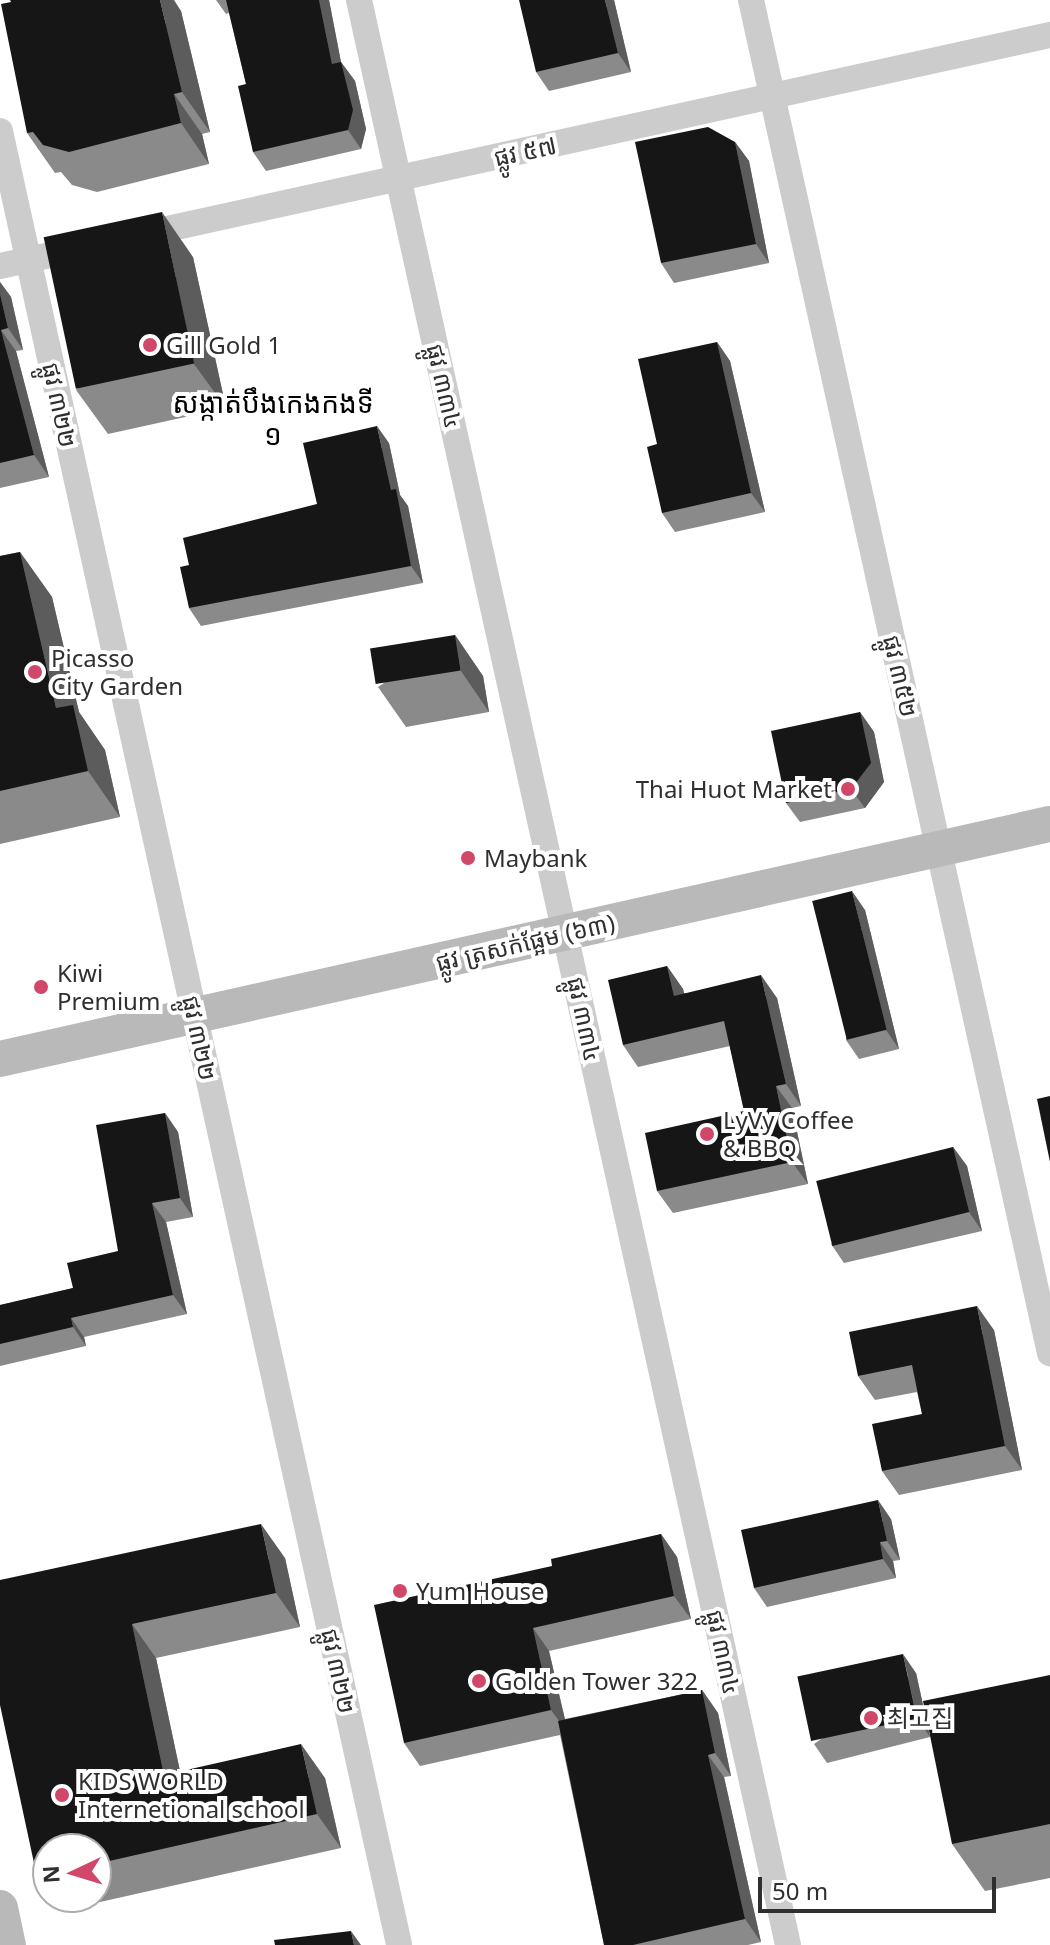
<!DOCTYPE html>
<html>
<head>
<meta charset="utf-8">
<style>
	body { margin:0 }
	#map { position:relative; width:1050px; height:1945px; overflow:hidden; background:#fff; font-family:"Noto Sans","Noto Sans KR","Noto Sans Khmer",sans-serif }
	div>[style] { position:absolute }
	.street>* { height:26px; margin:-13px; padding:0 13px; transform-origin:13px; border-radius:13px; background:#ccc }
	.secondary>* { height:36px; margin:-18px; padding:0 18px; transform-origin:18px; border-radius:18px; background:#b9b9b9 }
	.wall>* { inset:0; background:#8a8a8a }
	.shaded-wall>* { inset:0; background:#5c5c5c }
	.building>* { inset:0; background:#161616; transform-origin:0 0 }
	.dots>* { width:22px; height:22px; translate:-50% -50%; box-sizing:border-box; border:4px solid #fff; border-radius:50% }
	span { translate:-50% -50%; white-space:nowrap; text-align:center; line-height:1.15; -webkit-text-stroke:8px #fff; paint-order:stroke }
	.street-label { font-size:24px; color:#2f2f2f }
	.poi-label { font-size:24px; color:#2f2f2f }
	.left { translate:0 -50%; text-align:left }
	.right { translate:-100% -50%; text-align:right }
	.quarter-label { font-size:28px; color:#000 }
	.north { position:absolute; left:32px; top:1833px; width:80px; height:80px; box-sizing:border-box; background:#fff; border:2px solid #acacac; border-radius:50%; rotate:266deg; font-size:22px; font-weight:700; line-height:32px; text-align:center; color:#2f2f2f }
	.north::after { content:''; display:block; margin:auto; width:28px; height:36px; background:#d0476a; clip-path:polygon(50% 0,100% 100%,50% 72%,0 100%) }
	.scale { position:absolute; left:758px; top:1877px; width:238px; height:36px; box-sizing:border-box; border:4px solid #2f2f2f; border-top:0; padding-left:10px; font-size:24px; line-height:28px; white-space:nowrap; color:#2f2f2f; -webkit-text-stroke:6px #fff; paint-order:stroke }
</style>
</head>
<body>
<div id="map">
	<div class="street">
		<i style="left:359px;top:0;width:1992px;rotate:77.56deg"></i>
		<i style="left:751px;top:0;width:1386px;rotate:77.54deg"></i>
		<i style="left:0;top:131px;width:1857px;rotate:77.59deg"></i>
		<i style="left:140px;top:235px;width:932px;rotate:-12.4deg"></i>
		<i style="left:0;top:266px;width:84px;rotate:-12.4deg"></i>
	</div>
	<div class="secondary">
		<i style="left:0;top:1059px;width:1076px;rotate:-12.62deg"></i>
		<i style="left:0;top:1908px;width:38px;rotate:78deg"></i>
	</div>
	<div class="wall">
		<i style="clip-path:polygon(216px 0,329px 0,341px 62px,355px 81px,366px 129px,361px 149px,266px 171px,253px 152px,246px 84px,229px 13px,226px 14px)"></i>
		<i style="clip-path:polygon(614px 0,631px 72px,549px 91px,536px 72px)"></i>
		<i style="clip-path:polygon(181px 11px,210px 132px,202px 134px,209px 164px,97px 192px,72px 185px,61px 172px,55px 173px,27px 133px)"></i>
		<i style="clip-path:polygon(735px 142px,749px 161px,769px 263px,674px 283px,661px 263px)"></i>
		<i style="clip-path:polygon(193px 257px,226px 408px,108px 434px,76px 390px)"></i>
		<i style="clip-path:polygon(0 282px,11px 297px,23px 350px,16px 351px,49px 477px,0 488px)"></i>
		<i style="clip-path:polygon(717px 342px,730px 361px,765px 512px,675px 532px,662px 513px,657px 444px)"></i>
		<i style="clip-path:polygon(389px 443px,400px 495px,408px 506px,423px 583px,201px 626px,189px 608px,189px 565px,317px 504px)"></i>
		<i style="clip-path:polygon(20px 552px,52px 597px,79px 712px,105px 750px,120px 817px,0 844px,0 556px)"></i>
		<i style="clip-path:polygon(455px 635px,483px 676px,489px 712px,406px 727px,378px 687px)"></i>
		<i style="clip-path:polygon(860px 712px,874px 732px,884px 782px,865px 808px,800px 822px,786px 803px)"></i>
		<i style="clip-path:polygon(865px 910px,899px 1049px,859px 1059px,846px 1040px)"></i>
		<i style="clip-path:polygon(667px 966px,683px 989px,684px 993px,777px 998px,801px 1106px,792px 1108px,808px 1184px,673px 1213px,657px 1191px,744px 1111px,730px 1046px,638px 1067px,623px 1045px)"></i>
		<i style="clip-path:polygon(165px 1113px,178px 1132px,193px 1217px,166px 1222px,187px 1314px,84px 1337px,86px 1346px,0 1366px,0 1305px,73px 1288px,118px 1251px)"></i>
		<i style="clip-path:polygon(953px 1147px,967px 1166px,982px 1231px,844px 1263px,831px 1244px)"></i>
		<i style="clip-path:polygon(994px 1330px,1022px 1470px,899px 1495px,882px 1471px,922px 1414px,917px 1392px,875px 1400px,858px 1376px)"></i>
		<i style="clip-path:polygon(891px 1519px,900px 1560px,893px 1561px,896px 1578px,767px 1607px,754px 1588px)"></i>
		<i style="clip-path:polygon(661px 1534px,677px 1557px,691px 1619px,549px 1651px,565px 1719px,702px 1690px,718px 1713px,731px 1776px,724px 1777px,761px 1942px,748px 1945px,604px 1945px,560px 1735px,420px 1766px,404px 1743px,552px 1566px)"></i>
		<i style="clip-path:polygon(285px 1558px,300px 1627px,156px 1658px,180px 1771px,325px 1778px,341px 1848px,60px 1911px,50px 1897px,96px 1897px,96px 1849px,48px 1849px,48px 1894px,37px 1877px,0 1580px)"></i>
		<i style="clip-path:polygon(916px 1673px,930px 1737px,827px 1763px,814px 1744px)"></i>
		<i style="clip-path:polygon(1050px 1675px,1050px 1878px,985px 1891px,952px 1844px)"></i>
	</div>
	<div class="shaded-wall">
		<i style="clip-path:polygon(160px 0,174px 0,181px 11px,210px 132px,182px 92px)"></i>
		<i style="clip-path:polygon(319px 0,329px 0,345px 83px,332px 64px)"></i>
		<i style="clip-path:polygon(605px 0,614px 0,631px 72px,618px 53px)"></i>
		<i style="clip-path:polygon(341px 62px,355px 81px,366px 129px,361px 149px,348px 130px)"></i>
		<i style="clip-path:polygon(174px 94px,202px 134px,209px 164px,181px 123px)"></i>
		<i style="clip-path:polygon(735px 142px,749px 161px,769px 263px,756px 244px)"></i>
		<i style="clip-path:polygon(162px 212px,193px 257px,226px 408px,194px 364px)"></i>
		<i style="clip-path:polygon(0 282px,11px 297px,23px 350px,8px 328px,0 294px)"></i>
		<i style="clip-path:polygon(1px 330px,16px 351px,49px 477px,34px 455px)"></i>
		<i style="clip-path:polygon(717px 342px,730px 361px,765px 512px,751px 493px)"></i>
		<i style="clip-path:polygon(377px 426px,389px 443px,400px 495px,408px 506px,423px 583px,411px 566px,391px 490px)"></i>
		<i style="clip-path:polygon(20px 552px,52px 597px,79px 712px,105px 750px,120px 817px,88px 771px,56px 708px)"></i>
		<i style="clip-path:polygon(455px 635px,483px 676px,489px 712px,461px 671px)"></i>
		<i style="clip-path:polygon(860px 712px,874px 732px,884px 782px,865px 808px,851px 789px)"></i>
		<i style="clip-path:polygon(852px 891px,865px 910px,899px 1049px,886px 1030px)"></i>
		<i style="clip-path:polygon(667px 966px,683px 989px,690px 1018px,674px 996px)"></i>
		<i style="clip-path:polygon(761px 975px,777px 998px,801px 1106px,786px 1084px)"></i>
		<i style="clip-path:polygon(776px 1086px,792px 1108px,808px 1184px,792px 1162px)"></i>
		<i style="clip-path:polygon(165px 1113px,178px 1132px,193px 1217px,180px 1198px)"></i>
		<i style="clip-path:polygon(953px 1147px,967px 1166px,982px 1231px,969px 1212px)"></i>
		<i style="clip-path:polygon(152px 1203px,166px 1222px,187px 1314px,173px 1295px)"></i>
		<i style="clip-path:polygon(977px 1306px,994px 1330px,1022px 1470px,1005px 1446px)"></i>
		<i style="clip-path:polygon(71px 1318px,84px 1337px,86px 1346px,73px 1327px)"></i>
		<i style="clip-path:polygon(878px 1500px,891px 1519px,900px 1560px,887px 1541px)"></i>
		<i style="clip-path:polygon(261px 1524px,285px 1558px,300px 1627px,276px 1593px)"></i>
		<i style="clip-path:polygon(661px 1534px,677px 1557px,691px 1619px,674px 1596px)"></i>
		<i style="clip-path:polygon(880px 1542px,893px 1561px,896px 1578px,883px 1559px)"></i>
		<i style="clip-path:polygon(132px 1624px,156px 1658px,188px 1809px,164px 1775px)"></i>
		<i style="clip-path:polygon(533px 1628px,549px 1651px,568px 1733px,551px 1710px)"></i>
		<i style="clip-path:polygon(903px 1654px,916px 1673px,930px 1737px,917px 1718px)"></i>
		<i style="clip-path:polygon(702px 1690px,718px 1713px,731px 1776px,715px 1753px)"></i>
		<i style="clip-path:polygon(301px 1744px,325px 1778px,341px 1848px,317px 1814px)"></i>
		<i style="clip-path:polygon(708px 1755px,724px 1777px,761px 1942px,745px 1919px)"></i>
		<i style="clip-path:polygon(351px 1931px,361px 1945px,354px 1945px)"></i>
	</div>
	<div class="building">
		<i style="clip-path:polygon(10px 0,160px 0,182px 92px,174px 94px,181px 123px,69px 152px,43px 145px,33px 132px,27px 133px,1px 4px,11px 2px)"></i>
		<i style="clip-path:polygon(226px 0,319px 0,332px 64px,341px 62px,353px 110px,348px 130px,253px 152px,238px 86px,246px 84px)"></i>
		<i style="clip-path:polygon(519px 0,605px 0,618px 53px,536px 72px)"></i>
		<i style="clip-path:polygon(708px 127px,735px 142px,756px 244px,661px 263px,635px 142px)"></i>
		<i style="left:162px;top:212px;width:155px;height:121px;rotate:78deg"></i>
		<i style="clip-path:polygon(0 294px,8px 328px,1px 330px,34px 455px,0 463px)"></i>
		<i style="clip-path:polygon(717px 342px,751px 493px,662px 513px,647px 447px,657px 444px,638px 359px)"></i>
		<i style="clip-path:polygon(377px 426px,391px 490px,396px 489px,411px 566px,189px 608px,180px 567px,189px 565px,183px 538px,317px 504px,303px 443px)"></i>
		<i style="clip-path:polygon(20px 552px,56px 708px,73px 705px,88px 771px,0 791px,0 556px)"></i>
		<i style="left:455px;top:635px;width:36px;height:86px;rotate:81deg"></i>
		<i style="clip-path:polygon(860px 712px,871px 763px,851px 789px,786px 803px,771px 731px)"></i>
		<i style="left:852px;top:891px;width:143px;height:41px;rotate:76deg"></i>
		<i style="clip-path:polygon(667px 966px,674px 996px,761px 975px,786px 1084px,776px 1086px,792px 1162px,657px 1191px,645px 1133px,744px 1111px,724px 1021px,623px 1045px,608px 980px)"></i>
		<i style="clip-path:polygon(1050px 1096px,1050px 1162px,1037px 1099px)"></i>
		<i style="clip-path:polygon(165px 1113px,180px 1198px,152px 1203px,173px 1295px,71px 1318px,73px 1327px,0 1344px,0 1305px,73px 1288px,67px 1263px,118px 1251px,96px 1125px)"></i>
		<i style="left:953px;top:1147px;width:67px;height:141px;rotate:76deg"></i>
		<i style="clip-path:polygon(977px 1306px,1005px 1446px,882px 1471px,872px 1424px,922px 1414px,912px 1365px,858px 1376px,849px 1332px)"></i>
		<i style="clip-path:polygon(878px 1500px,887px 1541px,880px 1542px,883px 1559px,754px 1588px,741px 1530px)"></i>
		<i style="clip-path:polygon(261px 1524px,276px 1593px,132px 1624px,164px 1775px,301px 1744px,317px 1814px,96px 1864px,96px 1849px,48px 1849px,48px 1875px,37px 1877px,0 1705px,0 1580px)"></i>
		<i style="clip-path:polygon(661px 1534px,674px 1596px,533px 1628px,551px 1710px,404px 1743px,374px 1605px,552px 1566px,551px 1559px)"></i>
		<i style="left:903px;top:1654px;width:66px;height:108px;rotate:78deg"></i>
		<i style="clip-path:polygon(1050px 1675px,1050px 1824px,952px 1844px,923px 1701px)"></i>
		<i style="clip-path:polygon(702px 1690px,715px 1753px,708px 1755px,745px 1919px,633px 1945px,604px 1945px,558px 1721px)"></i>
		<i style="clip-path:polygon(351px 1931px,354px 1945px,275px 1945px,274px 1940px)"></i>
	</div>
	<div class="dots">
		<i style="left:150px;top:345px;background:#d0476a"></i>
		<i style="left:35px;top:672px;background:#d0476a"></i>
		<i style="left:848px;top:789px;background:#d0476a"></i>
		<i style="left:468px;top:858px;background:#d0476a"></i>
		<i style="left:41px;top:987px;background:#d0476a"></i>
		<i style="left:707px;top:1134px;background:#d0476a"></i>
		<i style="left:400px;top:1591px;background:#d0476a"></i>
		<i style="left:479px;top:1681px;background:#d0476a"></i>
		<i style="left:871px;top:1718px;background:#d0476a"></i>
		<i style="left:62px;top:1795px;background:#d0476a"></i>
	</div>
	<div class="street-label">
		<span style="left:525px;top:151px;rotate:-12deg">ផ្លូវ ៥៧</span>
		<span style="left:445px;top:386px;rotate:77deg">ផ្លូវ ៣៣៤</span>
		<span style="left:60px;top:405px;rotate:78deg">ផ្លូវ ៣២២</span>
		<span style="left:901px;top:676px;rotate:77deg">ផ្លូវ ៣៥២</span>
		<span style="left:525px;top:942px;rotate:-13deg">ផ្លូវ ត្រសក់ផ្អែម (៦៣)</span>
		<span style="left:585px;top:1019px;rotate:78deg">ផ្លូវ ៣៣៤</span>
		<span style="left:200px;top:1038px;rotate:78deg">ផ្លូវ ៣២២</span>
		<span style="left:724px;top:1652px;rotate:78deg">ផ្លូវ ៣៣៤</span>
		<span style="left:339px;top:1671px;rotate:78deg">ផ្លូវ ៣២២</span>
	</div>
	<div class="poi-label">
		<span class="left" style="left:166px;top:345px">Gill Gold 1</span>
		<span class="left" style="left:51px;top:672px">Picasso<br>City Garden</span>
		<span class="right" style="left:832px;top:789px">Thai Huot Market</span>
		<span class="left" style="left:484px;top:858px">Maybank</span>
		<span class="left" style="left:57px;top:987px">Kiwi<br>Premium</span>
		<span class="left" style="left:723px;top:1134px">LyVy Coffee<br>&amp; BBQ</span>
		<span class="left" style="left:416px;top:1591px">Yum House</span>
		<span class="left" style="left:495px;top:1681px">Golden Tower 322</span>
		<span class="left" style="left:887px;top:1718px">최고집</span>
		<span class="left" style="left:78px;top:1795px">KIDS WORLD<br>Internetional school</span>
	</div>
	<div class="quarter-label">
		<span style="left:273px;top:418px">សង្កាត់បឹងកេងកងទី<br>១</span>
	</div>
	<div class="north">N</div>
	<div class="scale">50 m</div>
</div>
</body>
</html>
